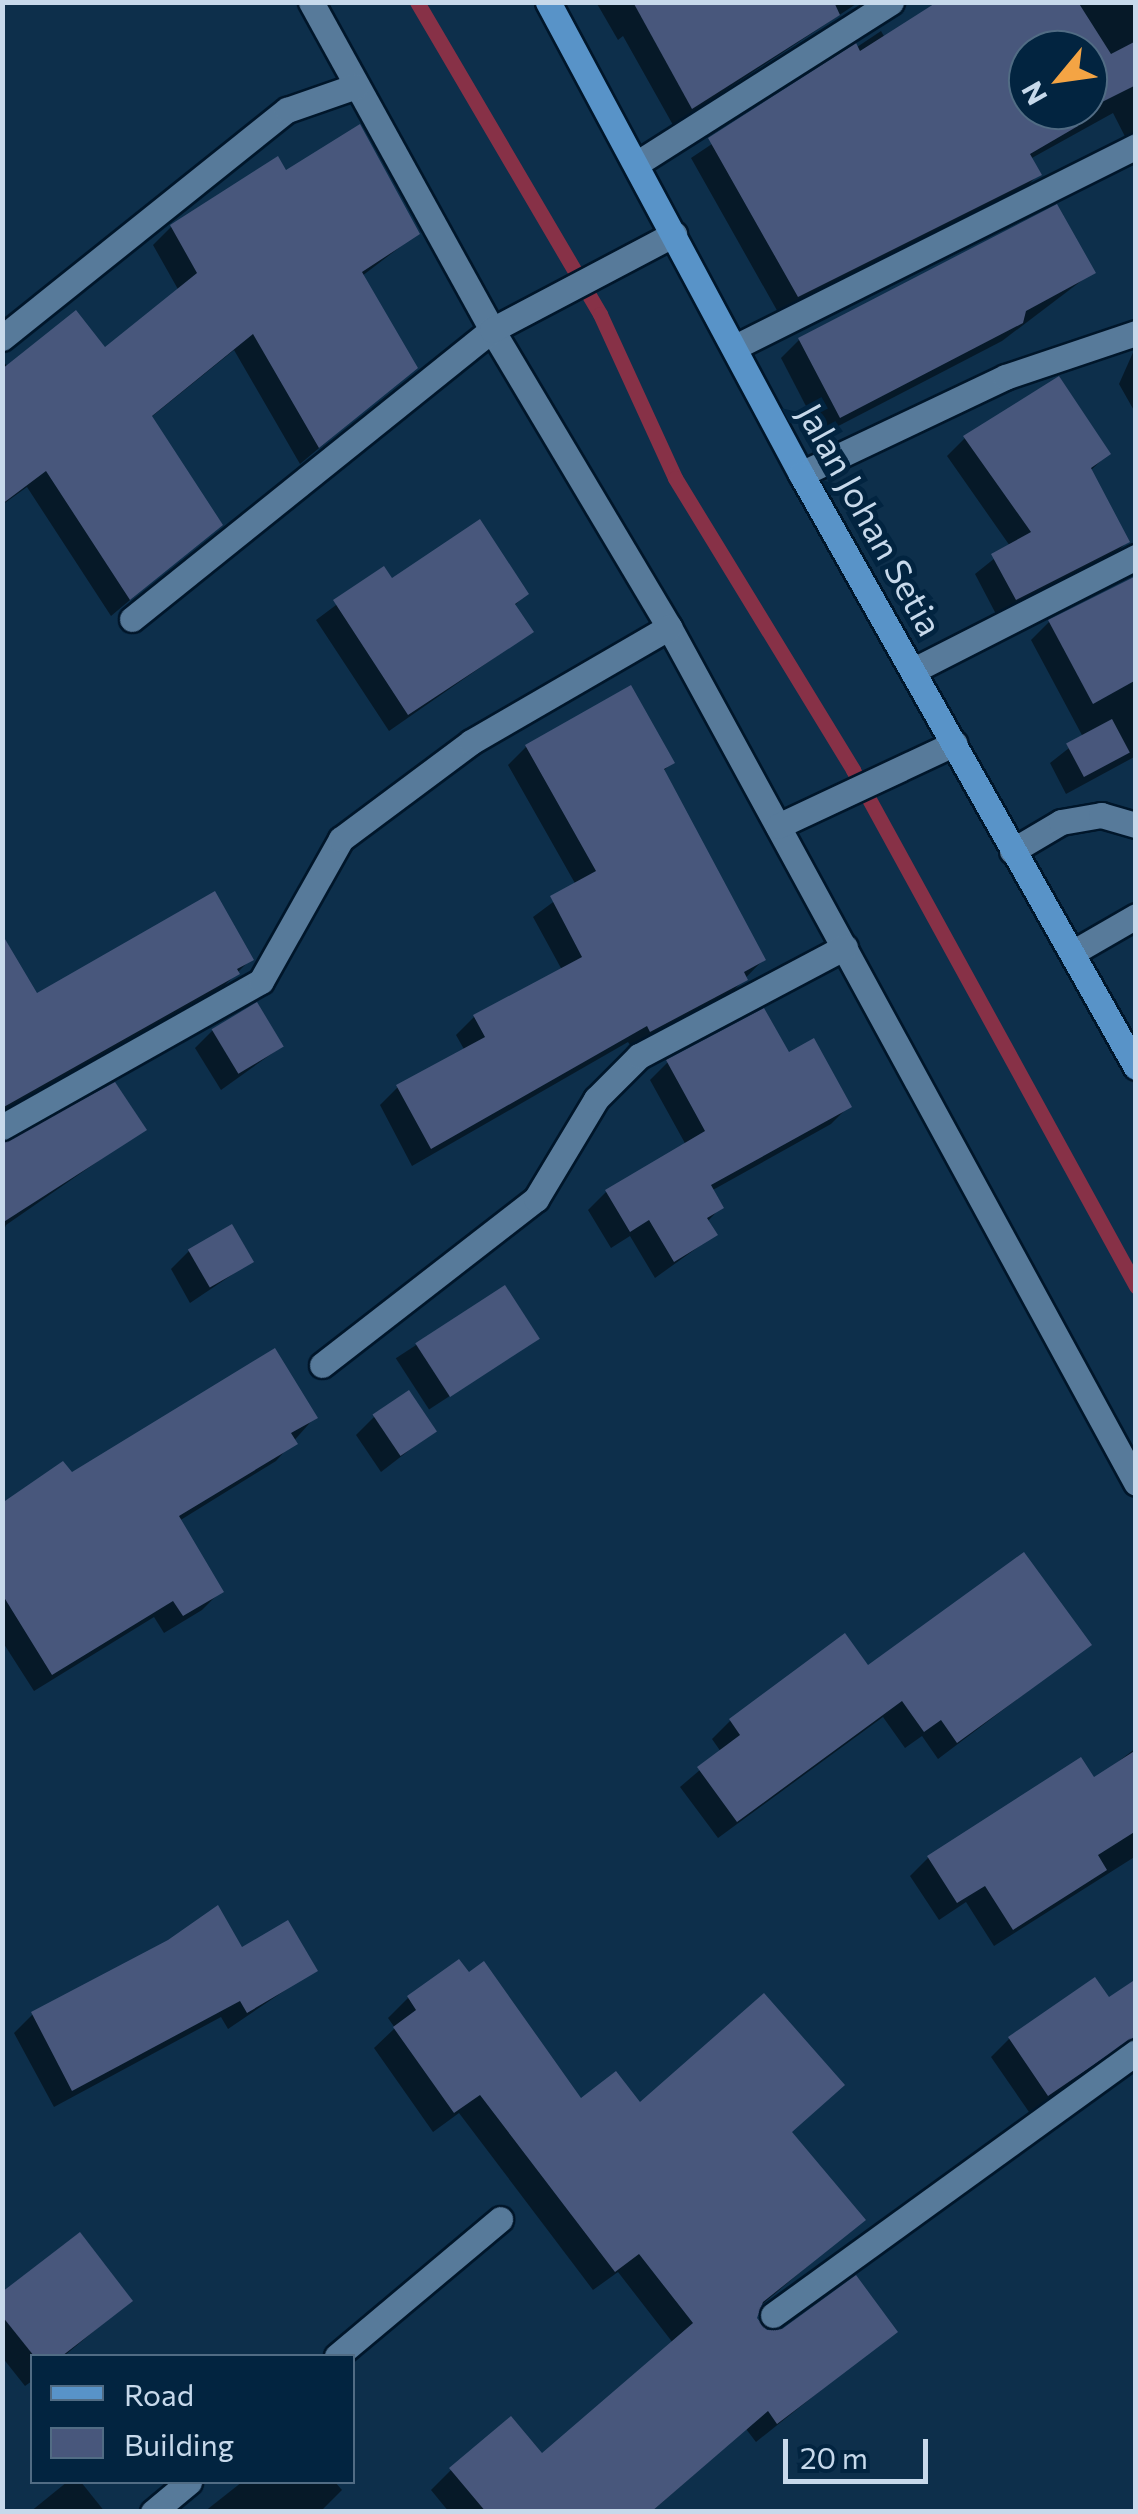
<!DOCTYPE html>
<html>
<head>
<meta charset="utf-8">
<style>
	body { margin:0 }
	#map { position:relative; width:1138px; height:2514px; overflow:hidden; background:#0d2f4b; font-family:Commissioner,sans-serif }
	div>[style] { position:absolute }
	.shadow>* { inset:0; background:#0007; transform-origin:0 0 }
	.stream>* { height:15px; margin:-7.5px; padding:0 7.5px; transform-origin:7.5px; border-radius:7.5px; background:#873147 }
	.building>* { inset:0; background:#48577c; transform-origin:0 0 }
	.roads { filter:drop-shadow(2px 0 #00162a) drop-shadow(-2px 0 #00162a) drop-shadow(0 2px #00162a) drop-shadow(0 -2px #00162a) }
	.minor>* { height:25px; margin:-12.5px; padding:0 12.5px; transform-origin:12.5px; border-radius:12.5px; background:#577a9a }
	.major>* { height:25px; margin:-12.5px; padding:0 12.5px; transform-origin:12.5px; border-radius:12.5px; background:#5893c8 }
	span { translate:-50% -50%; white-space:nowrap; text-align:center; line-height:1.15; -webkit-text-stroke:10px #022440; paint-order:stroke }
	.street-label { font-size:35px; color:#c7d9eb }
	.frame { position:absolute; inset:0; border:5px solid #c7d9eb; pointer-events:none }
	.legend { position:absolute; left:30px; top:2354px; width:325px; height:130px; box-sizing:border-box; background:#022440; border:2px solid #516c84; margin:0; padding:12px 18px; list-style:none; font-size:30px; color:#c7d9eb }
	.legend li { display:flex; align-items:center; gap:20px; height:50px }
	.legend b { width:50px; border:2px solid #516c84 }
	.north { position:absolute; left:1008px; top:30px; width:100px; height:100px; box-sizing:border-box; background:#022440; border:2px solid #516c84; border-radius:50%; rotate:241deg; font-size:28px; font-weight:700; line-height:40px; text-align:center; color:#c7d9eb }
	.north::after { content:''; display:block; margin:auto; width:35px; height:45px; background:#f4a444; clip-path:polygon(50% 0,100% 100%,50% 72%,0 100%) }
	.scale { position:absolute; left:783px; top:2439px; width:145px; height:45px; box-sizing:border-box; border:5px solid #c7d9eb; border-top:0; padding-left:12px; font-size:30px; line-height:35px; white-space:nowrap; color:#c7d9eb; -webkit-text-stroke:8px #022440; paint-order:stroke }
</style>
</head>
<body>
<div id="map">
	<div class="shadow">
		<i style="clip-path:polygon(596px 2px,859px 2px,673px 125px,623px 36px,618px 40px)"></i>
		<i style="clip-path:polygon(evenodd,940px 2px,1136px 2px,1136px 158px,1113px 113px,1030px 159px,1038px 175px,1020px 193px,779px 314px,691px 158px,881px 31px,885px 38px,940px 2px,1028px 50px,1088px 50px,1088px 110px,1028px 110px,1028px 50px)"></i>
		<i style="clip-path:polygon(285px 173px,417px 234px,362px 276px,415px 368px,300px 464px,234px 350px,150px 418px,219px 525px,111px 616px,27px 487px,2px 505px,2px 360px,8px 367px,105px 351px,179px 291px,153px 245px,171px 227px)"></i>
		<i style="clip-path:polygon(1093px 272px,1002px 341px,821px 435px,781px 358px,799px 340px)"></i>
		<i style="clip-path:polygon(1136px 320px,1136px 414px,1119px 384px,1135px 348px,1119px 337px)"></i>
		<i style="clip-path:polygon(965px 438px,1108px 454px,1090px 471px,1127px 542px,1109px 560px,997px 616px,975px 574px,1010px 546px,947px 456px)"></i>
		<i style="clip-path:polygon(383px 570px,391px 582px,526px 594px,514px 606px,531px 632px,389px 731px,316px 620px)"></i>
		<i style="clip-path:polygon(1136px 578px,1136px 756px,1066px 794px,1050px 763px,1083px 737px,1031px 640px,1049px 622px)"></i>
		<i style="clip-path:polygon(630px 689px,672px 763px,663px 771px,763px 960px,727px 997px,632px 1048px,628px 1042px,412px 1166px,380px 1105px,398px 1087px,465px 1051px,456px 1035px,474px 1017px,562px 970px,533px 917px,576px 885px,508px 765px,526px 747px)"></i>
		<i style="clip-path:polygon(2px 939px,36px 996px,251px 959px,218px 992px,2px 1114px)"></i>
		<i style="clip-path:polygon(213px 1030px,281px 1047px,221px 1090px,195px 1048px)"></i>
		<i style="clip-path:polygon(788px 1056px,849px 1106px,831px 1124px,711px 1191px,721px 1207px,707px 1222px,715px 1235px,655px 1278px,630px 1236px,611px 1248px,588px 1210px,606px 1192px,686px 1145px,650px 1080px,668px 1062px)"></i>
		<i style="clip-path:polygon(143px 1130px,6px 1225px,2px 1236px,2px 1142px)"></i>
		<i style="clip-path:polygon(189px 1251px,251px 1262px,190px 1303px,171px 1269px)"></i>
		<i style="left:504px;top:1288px;width:61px;height:129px;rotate:57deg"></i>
		<i style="clip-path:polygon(315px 1417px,276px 1461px,179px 1521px,221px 1591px,202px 1610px,164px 1633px,154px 1617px,34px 1691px,2px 1641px,2px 1506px,71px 1476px)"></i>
		<i style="clip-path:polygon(374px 1417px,434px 1431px,381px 1472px,356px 1435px)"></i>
		<i style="clip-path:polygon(845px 1637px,868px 1669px,1089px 1645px,938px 1759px,922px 1736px,905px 1748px,883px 1717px,718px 1838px,680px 1787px,721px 1752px,712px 1739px,730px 1721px)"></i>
		<i style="clip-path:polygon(1136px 1748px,1136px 1856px,994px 1946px,966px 1902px,939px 1920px,910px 1876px,928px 1858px,1080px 1760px,1093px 1781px)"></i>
		<i style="clip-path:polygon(169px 1943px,241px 1950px,315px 1970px,228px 2029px,221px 2017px,54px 2107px,14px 2033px,32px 2015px)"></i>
		<i style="clip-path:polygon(1136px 1982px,1136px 2041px,1029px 2112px,991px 2057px,1009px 2039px,1108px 2000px)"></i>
		<i style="clip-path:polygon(408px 1998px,581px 2101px,790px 2133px,862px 2220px,759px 2307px,754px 2318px,766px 2333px,895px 2331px,756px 2442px,746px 2429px,651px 2512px,449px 2512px,431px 2490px,451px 2470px,542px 2456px,673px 2343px,618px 2272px,593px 2290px,459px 2113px,433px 2132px,374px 2048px,395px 2028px,388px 2018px)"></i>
		<i style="clip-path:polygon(2px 2296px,130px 2301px,64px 2356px,32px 2356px,32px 2381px,25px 2386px,2px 2357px)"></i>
		<i style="clip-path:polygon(67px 2482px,81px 2482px,105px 2512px,30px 2512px)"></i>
		<i style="clip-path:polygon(242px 2482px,335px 2482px,342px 2490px,320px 2512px,204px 2512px)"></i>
	</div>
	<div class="stream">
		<i style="left:417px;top:2px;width:362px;rotate:59.6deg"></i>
		<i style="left:600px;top:314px;width:180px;rotate:65.4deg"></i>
		<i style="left:675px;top:478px;width:342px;rotate:58.6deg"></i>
		<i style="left:853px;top:770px;width:589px;rotate:61.26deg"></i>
	</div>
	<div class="building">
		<i style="clip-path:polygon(633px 2px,834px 2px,840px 15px,692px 109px)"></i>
		<i style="clip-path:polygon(937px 2px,1078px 2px,1111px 54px,1136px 41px,1136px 85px,1088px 109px,1088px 50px,1028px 50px,1028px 110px,1086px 110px,1073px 117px,1078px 126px,1030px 154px,1042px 175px,798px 297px,708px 138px,856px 43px,860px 51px)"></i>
		<i style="clip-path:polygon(360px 124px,420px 234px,362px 272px,418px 368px,319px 448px,253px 334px,152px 416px,223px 525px,130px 600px,46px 471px,2px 504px,2px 369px,76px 310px,105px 347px,197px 273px,170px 225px,278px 156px,286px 170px)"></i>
		<i style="clip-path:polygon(1057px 204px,1096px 273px,1026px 311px,1023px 323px,840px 418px,798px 338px)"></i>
		<i style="clip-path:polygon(1059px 376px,1111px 454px,1091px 468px,1130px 542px,1016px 600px,991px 554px,1031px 532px,963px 436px)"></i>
		<i style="clip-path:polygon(480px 519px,529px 594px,515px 604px,534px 632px,408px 715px,333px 600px,384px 566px,392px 578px)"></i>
		<i style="clip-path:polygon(1136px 576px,1136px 680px,1093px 704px,1048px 620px)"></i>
		<i style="clip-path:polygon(631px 685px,675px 763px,664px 769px,766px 960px,744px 972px,748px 980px,650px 1032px,647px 1026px,431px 1149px,396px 1085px,485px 1037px,473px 1015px,582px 957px,550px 896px,596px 871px,525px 745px)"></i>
		<i style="left:1112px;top:719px;width:38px;height:52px;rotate:62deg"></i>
		<i style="clip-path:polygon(215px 891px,254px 960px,237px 969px,240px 974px,2px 1108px,2px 934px,37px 993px)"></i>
		<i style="left:257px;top:1002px;width:52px;height:53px;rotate:59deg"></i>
		<i style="clip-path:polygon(764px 1008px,789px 1052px,814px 1038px,852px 1107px,711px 1185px,724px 1208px,707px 1218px,718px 1235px,674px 1262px,649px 1220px,630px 1232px,605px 1190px,705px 1131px,666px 1060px)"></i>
		<i style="clip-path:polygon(115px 1082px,147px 1130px,2px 1223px,2px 1143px)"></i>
		<i style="left:232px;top:1224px;width:44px;height:51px;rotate:60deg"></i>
		<i style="left:505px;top:1285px;width:64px;height:107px;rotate:57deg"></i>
		<i style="clip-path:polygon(275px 1348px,318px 1418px,291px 1433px,298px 1444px,179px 1516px,224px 1592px,183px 1616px,173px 1601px,52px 1675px,2px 1594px,2px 1503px,63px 1461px,72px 1472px)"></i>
		<i style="left:409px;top:1390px;width:50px;height:44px;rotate:56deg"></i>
		<i style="clip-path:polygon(1024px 1552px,1092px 1645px,957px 1743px,941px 1720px,924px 1732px,902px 1701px,737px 1822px,697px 1767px,740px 1735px,729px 1719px,845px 1633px,868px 1665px)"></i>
		<i style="clip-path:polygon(1136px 1750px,1136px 1831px,1098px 1855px,1107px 1870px,1013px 1930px,985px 1886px,957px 1903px,927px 1856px,1081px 1757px,1094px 1777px)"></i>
		<i style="clip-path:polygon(218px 1905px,242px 1947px,288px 1920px,318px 1971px,247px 2013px,240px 2001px,72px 2091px,31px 2012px,168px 1940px)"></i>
		<i style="clip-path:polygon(459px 1959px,469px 1972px,484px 1961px,581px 2098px,616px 2071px,640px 2102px,764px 1993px,845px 2085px,792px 2132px,866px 2220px,763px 2302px,757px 2318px,767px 2330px,782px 2329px,856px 2275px,898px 2332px,777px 2424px,768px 2411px,651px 2512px,486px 2512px,449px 2468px,511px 2416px,542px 2453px,693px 2323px,639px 2254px,615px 2272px,480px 2095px,454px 2113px,393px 2027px,416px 2010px,407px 1996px)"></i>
		<i style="clip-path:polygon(1095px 1977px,1109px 1997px,1136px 1979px,1136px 2036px,1048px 2096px,1008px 2037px)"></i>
		<i style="clip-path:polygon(80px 2232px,133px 2301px,62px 2356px,34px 2356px,2px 2316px,2px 2292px)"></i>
	</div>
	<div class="roads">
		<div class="minor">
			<i style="left:311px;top:2px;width:375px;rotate:61.1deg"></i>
			<i style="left:492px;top:330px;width:346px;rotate:59.2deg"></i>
			<i style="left:669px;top:627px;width:975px;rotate:61.38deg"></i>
			<i style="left:636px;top:164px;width:302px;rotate:-32.4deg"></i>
			<i style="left:2px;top:338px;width:365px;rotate:-38.7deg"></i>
			<i style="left:287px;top:110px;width:73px;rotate:-19.2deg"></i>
			<i style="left:737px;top:346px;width:446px;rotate:-26.6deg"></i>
			<i style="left:801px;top:474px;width:226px;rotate:-25.4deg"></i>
			<i style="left:1005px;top:377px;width:138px;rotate:-18.6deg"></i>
			<i style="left:132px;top:619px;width:462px;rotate:-38.8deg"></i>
			<i style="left:492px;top:330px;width:206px;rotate:-27.8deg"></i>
			<i style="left:916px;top:669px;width:247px;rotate:-27deg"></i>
			<i style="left:778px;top:826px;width:195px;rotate:-25.1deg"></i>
			<i style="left:1012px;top:851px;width:57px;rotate:-30.6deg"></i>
			<i style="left:1061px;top:822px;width:41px;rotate:-9.9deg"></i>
			<i style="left:1101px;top:815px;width:36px;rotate:16deg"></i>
			<i style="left:1072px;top:953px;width:74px;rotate:-30deg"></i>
			<i style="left:2px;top:1127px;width:297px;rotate:-29.4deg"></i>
			<i style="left:261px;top:981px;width:163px;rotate:-60.6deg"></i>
			<i style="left:341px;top:839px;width:162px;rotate:-36.7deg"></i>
			<i style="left:471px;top:742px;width:229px;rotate:-30.1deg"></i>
			<i style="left:322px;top:1365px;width:271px;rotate:-37.8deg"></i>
			<i style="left:536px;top:1199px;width:117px;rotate:-59deg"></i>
			<i style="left:596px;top:1099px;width:61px;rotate:-45deg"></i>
			<i style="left:639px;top:1056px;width:233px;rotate:-27.9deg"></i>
			<i style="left:773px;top:2315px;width:448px;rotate:-35.9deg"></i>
			<i style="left:337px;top:2356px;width:213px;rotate:-40deg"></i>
			<i style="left:153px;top:2512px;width:47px;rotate:-39.8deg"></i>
		</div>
		<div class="major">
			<i style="left:548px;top:2px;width:536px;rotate:61.81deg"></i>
			<i style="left:801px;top:474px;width:681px;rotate:60.54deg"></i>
		</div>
	</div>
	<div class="street-label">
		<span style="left:871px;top:519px;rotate:61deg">Jalan Johan Setia</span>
	</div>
	<div class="frame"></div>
	<ul class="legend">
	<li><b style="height:12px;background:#5893c8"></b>Road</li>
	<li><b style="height:28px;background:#48577c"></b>Building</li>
	</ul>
	<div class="north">N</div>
	<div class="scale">20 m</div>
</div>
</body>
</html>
